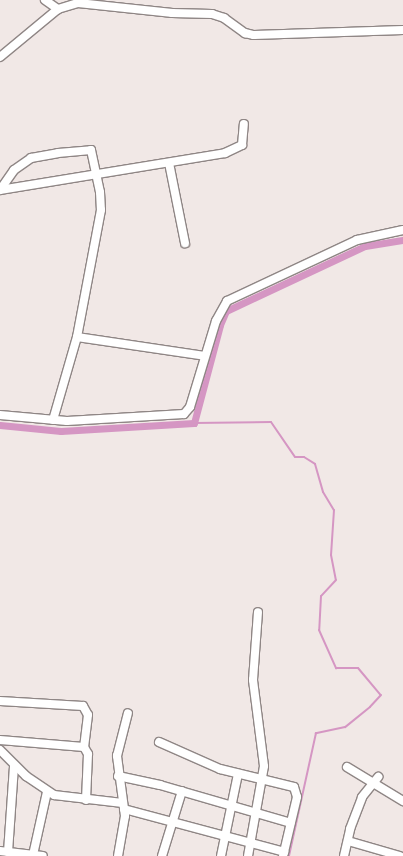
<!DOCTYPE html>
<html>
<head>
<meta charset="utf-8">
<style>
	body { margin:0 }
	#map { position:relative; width:403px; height:856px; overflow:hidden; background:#f1e8e6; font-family:Manrope,sans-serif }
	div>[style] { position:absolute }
	.stream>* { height:2px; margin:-1px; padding:0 1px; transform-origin:1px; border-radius:1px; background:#d596c3 }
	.canal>* { height:7px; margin:-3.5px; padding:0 3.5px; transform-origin:3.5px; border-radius:3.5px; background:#d596c3 }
	.roads { filter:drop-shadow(1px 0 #8f8685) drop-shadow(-1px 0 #8f8685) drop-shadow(0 1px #8f8685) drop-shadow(0 -1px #8f8685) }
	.street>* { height:8px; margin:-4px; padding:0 4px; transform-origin:4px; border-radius:4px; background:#fff }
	span { translate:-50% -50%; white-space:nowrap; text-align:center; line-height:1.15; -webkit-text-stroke:4px #fff; paint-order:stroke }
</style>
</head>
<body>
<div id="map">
	<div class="stream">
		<i style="left:194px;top:423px;width:77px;rotate:-0.7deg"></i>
		<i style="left:271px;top:422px;width:42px;rotate:55.6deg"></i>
		<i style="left:295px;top:457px;width:9px"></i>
		<i style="left:304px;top:457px;width:13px;rotate:32deg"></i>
		<i style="left:315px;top:464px;width:29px;rotate:74deg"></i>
		<i style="left:323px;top:492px;width:21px;rotate:59deg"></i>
		<i style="left:334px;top:510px;width:45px;rotate:93.8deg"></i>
		<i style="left:331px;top:555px;width:25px;rotate:79deg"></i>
		<i style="left:336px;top:580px;width:22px;rotate:133deg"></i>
		<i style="left:321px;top:596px;width:34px;rotate:93deg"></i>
		<i style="left:319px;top:630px;width:42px;rotate:65.9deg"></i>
		<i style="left:336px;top:668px;width:22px"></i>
		<i style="left:358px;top:668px;width:35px;rotate:50deg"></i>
		<i style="left:381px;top:695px;width:16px;rotate:133deg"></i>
		<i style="left:370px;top:707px;width:32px;rotate:141deg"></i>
		<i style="left:345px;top:727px;width:30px;rotate:168deg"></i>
		<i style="left:316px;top:733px;width:126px;rotate:102.4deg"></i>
	</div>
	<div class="canal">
		<i style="left:0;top:425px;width:61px;rotate:5.6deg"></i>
		<i style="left:61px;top:431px;width:133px;rotate:-3.4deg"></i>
		<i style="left:194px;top:423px;width:101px;rotate:-75.1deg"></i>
		<i style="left:220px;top:325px;width:15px;rotate:-67deg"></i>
		<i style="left:226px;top:311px;width:153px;rotate:-25.1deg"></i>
		<i style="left:365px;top:246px;width:38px;rotate:-9deg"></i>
	</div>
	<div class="roads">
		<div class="street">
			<i style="left:45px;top:0;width:16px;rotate:35deg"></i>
			<i style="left:0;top:57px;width:75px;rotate:-39.6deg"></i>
			<i style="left:58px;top:9px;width:21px;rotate:-17deg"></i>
			<i style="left:78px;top:3px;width:95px;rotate:6.1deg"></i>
			<i style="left:172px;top:13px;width:40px;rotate:1.4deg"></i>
			<i style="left:212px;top:14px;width:13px;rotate:18deg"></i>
			<i style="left:224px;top:18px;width:26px;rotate:36deg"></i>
			<i style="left:245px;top:33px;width:9px;rotate:13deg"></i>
			<i style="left:254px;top:35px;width:149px;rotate:-1.9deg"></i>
			<i style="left:169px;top:163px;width:82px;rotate:78.7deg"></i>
			<i style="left:0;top:190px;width:24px;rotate:-55deg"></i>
			<i style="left:14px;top:170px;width:21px;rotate:-35deg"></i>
			<i style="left:31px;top:158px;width:27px;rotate:-10deg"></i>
			<i style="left:58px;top:153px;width:33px;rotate:-5deg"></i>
			<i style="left:91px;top:150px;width:43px;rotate:77.9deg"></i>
			<i style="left:100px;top:192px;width:18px;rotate:87deg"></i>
			<i style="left:101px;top:210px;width:129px;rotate:100.7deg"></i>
			<i style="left:0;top:190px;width:228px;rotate:-9.3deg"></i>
			<i style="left:225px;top:153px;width:19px;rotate:-25deg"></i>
			<i style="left:242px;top:145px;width:21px;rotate:-85deg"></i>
			<i style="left:0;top:415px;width:67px;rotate:5.1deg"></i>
			<i style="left:67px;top:421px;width:117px;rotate:-3.4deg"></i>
			<i style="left:184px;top:414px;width:9px;rotate:-49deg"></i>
			<i style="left:190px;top:407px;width:90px;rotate:-73.2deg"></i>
			<i style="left:216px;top:321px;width:23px;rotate:-61deg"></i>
			<i style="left:227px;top:301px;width:144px;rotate:-25.1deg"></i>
			<i style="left:357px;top:240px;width:47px;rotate:-12.3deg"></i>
			<i style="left:53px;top:420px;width:86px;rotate:-73.9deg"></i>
			<i style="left:77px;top:337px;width:129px;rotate:8.4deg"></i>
			<i style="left:0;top:701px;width:83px;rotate:3.4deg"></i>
			<i style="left:83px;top:706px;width:10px;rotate:61deg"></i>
			<i style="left:88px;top:715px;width:32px;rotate:97deg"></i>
			<i style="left:0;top:740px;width:84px;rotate:4.8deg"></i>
			<i style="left:84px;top:747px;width:8px;rotate:60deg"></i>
			<i style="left:88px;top:754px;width:46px;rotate:92.5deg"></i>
			<i style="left:159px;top:742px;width:67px;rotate:23.9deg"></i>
			<i style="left:220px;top:769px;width:76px;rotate:13.7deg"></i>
			<i style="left:294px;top:787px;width:10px;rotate:73deg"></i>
			<i style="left:297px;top:797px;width:61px;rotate:103.3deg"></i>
			<i style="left:0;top:750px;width:37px;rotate:45deg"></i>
			<i style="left:26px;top:776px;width:34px;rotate:34deg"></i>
			<i style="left:54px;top:795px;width:69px;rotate:6.6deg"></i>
			<i style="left:347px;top:767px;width:66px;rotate:31.3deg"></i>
			<i style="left:118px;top:776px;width:43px;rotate:12.1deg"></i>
			<i style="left:160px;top:785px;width:136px;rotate:16.2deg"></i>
			<i style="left:124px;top:809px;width:166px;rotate:15deg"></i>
			<i style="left:348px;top:841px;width:54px;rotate:16.1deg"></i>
			<i style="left:0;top:851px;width:43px;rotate:6.6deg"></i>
			<i style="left:8px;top:852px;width:86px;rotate:-86deg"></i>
			<i style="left:33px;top:855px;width:65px;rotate:-77.5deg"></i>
			<i style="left:118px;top:856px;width:41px;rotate:-80.1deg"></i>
			<i style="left:125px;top:816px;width:61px;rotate:-97.6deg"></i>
			<i style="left:117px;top:756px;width:44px;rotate:-75.7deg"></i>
			<i style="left:162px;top:856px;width:68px;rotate:-72.9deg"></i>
			<i style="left:221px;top:856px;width:84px;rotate:-78.3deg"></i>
			<i style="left:248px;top:856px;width:91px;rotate:-79.9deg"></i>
			<i style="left:264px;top:766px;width:87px;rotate:-97.3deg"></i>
			<i style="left:253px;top:680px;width:68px;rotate:-85.8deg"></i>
			<i style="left:344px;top:856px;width:28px;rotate:-77deg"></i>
			<i style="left:350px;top:829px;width:34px;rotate:-69deg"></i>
			<i style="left:362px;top:797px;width:26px;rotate:-51deg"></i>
		</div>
	</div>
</div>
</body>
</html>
